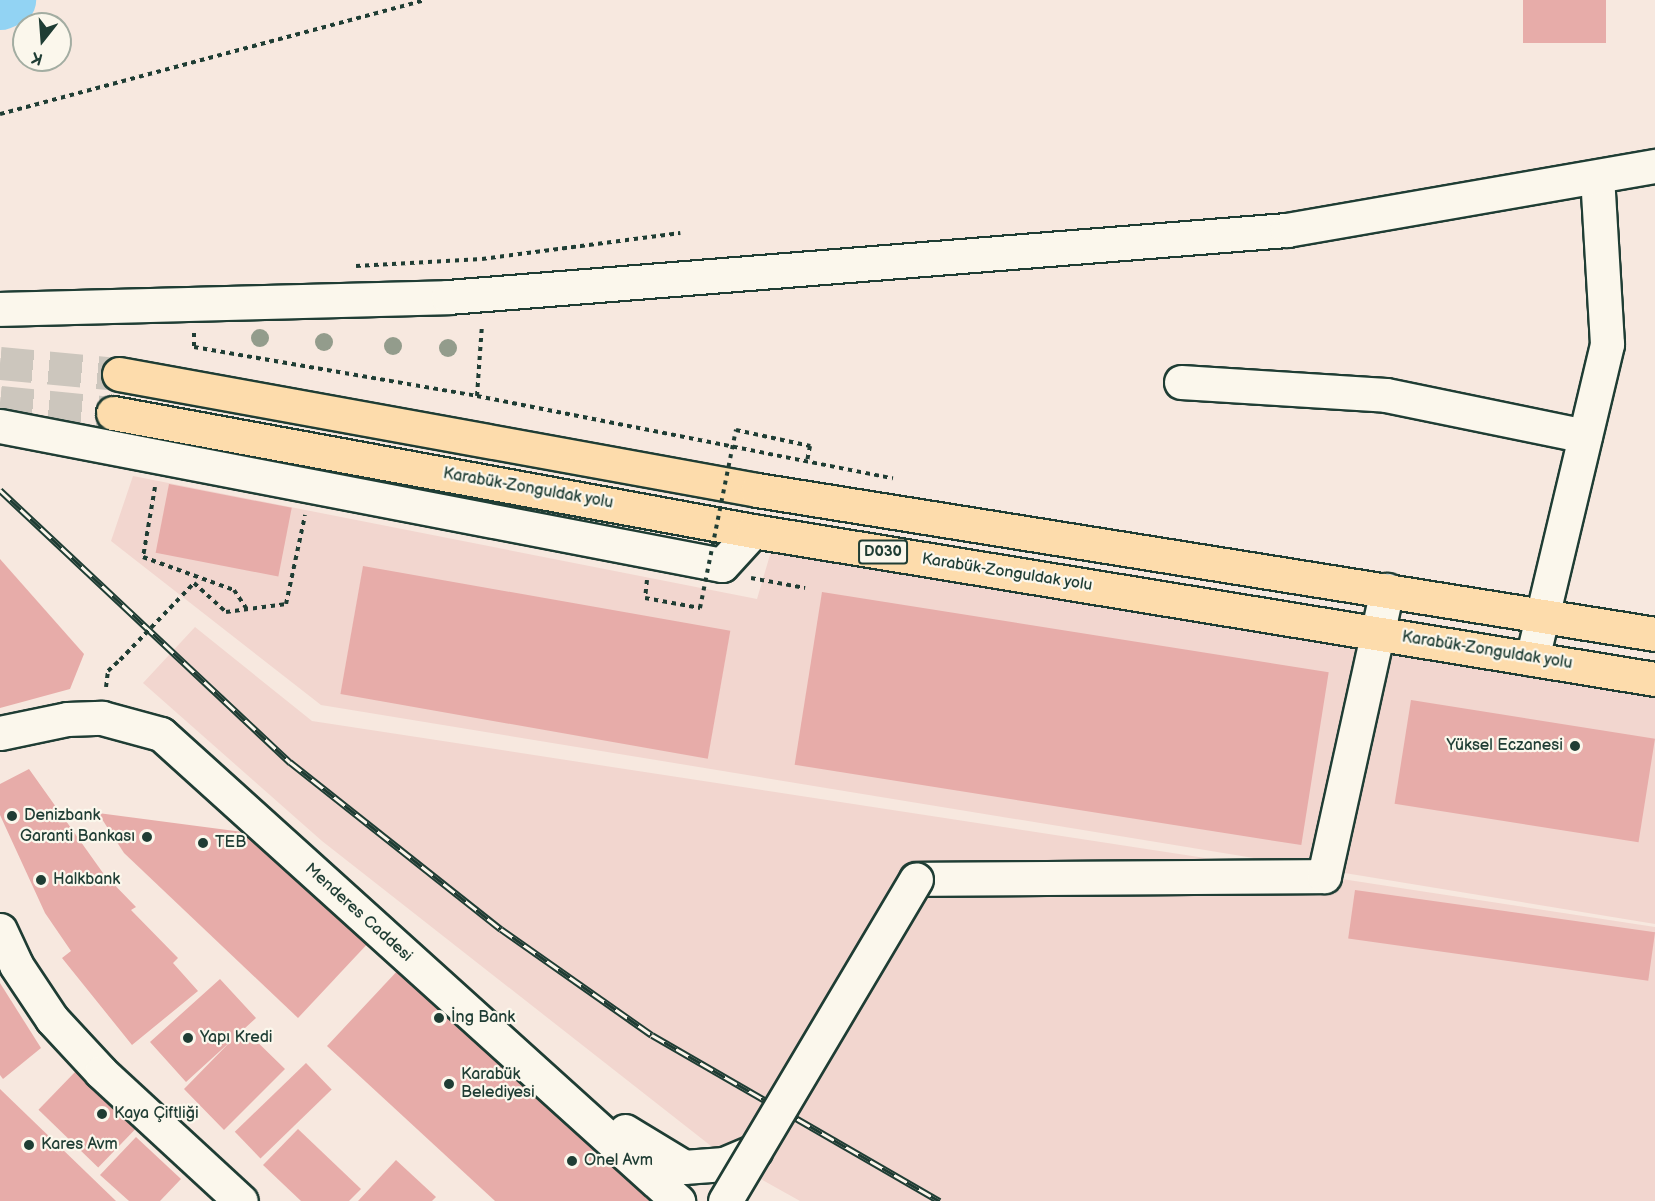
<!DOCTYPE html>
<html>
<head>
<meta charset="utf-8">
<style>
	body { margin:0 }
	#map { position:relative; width:1655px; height:1201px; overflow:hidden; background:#f7e8df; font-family:"Balsamiq Sans",sans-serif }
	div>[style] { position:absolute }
	.built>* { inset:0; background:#f2d6cf }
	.river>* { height:51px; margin:-25.5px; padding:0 25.5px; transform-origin:25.5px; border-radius:25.5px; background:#92d3f3 }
	.building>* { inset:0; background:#e7aca9; transform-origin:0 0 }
	.highway-tunnel>* { height:33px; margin-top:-16.5px; transform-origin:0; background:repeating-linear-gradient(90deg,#ccc6bd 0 33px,transparent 0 49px) }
	.path>* { height:4px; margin-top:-2px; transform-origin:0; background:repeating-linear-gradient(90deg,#1f3d34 0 4.5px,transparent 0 9px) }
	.roads { filter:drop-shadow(2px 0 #1f3d34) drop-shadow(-2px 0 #1f3d34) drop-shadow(0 2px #1f3d34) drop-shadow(0 -2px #1f3d34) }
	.street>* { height:33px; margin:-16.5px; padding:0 16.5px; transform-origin:16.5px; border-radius:16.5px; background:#fbf7ec }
	.secondary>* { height:33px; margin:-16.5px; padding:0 16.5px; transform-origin:16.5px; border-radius:16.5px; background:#fbf7ec }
	.highway>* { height:33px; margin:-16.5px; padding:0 16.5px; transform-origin:16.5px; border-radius:16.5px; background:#fddcac }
	.rail>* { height:7px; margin-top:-3.5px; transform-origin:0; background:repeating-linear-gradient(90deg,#fbf7ec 0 14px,#1f3d34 0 28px); box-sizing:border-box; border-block:2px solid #1f3d34 }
	.path-bridge>* { height:4px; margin-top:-2px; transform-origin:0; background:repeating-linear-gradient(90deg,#1f3d34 0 4.5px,transparent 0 9px) }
	.bridges { filter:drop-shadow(2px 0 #1f3d34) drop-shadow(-2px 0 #1f3d34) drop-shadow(0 2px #1f3d34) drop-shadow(0 -2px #1f3d34) }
	.street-bridge>* { height:33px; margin:-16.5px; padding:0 16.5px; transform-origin:16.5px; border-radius:16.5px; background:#fbf7ec }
	.trees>* { width:18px; height:18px; margin:-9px; border-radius:50%; background:#939c8c }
	.dots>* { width:16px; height:16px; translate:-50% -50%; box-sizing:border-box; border:3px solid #fbf7ec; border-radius:50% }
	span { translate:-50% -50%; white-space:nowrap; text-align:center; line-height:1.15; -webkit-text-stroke:4.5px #fbf7ec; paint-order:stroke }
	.shield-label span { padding:2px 4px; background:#fbf7ec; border:2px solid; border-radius:4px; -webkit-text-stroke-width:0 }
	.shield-label { font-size:15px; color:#1f3d34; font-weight:700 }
	.street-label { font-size:16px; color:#1f3d34 }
	.poi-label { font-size:16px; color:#1f3d34 }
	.right { translate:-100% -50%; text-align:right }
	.left { translate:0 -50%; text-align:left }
	.north { position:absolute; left:12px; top:12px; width:60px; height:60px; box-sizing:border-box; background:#fbf7ec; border:2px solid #a3ada2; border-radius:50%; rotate:197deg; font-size:16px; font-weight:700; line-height:24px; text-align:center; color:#1f3d34 }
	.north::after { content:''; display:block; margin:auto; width:21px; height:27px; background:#1f3d34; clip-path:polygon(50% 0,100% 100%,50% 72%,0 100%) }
</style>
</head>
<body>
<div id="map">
	<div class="built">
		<i style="clip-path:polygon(133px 476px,757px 599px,772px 548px,1655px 695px,1655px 924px,321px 705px,111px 541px)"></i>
		<i style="clip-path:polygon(195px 627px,312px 721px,1655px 927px,1655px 1201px,800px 1201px,734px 1164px,322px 841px,143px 683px)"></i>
	</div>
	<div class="river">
		<i style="left:0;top:4px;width:11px;rotate:-22deg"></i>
	</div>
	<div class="building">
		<i style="left:1523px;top:0;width:83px;height:43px"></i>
		<i style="left:169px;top:484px;width:125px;height:70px;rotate:11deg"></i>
		<i style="clip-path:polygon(0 559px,84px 654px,70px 689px,0 708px)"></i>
		<i style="left:363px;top:566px;width:373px;height:130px;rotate:10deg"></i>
		<i style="left:822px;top:592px;width:513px;height:175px;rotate:9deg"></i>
		<i style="left:1411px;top:700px;width:247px;height:105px;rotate:9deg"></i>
		<i style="clip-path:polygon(29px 769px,103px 873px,136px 907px,131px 910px,178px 958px,173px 963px,198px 991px,132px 1045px,62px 958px,71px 951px,45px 913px,0 815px,0 784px)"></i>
		<i style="clip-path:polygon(98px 813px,257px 834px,372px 939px,298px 1018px,124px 853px)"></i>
		<i style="left:1355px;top:890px;width:303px;height:49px;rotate:8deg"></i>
		<i style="clip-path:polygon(400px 968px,662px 1201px,495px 1201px,327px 1046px)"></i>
		<i style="clip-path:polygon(220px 979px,256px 1018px,244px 1029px,285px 1069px,224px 1130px,184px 1089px,231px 1041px,186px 1082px,150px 1042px)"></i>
		<i style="clip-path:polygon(0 983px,41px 1048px,3px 1079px,0 1075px)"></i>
		<i style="left:306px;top:1063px;width:37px;height:99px;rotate:46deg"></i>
		<i style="left:76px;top:1071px;width:83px;height:54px;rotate:44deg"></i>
		<i style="clip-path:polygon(0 1089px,116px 1201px,0 1201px)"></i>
		<i style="clip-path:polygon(298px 1129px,361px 1189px,349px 1201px,301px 1201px,263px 1165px)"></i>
		<i style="clip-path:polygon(136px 1137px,181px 1179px,160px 1201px,129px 1201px,100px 1175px)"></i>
		<i style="clip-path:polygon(396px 1160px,436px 1197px,432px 1201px,358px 1201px)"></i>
	</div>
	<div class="highway-tunnel">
		<i style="left:0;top:363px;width:120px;rotate:5.3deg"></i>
		<i style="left:0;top:402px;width:114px;rotate:5.6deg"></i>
	</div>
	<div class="path">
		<i style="left:0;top:114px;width:439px;rotate:-15deg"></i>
		<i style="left:356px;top:266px;width:126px;rotate:-3.2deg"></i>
		<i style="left:482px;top:259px;width:200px;rotate:-7.5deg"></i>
		<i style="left:194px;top:333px;width:14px;rotate:90deg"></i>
		<i style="left:194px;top:347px;width:287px;rotate:9.8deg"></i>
		<i style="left:477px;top:396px;width:424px;rotate:11.2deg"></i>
		<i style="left:477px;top:396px;width:72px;rotate:-86deg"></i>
		<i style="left:736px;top:430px;width:76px;rotate:12.2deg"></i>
		<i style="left:810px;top:446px;width:15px;rotate:101deg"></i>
		<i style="left:155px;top:487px;width:71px;rotate:99.7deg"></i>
		<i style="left:143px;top:557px;width:97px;rotate:19.9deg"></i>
		<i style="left:234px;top:590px;width:23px;rotate:56deg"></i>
		<i style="left:751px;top:578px;width:55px;rotate:10.5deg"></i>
		<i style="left:647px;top:580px;width:18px;rotate:96deg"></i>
		<i style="left:645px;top:598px;width:56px;rotate:10.3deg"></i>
		<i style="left:194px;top:583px;width:43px;rotate:42.2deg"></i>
		<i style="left:226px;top:612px;width:61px;rotate:-7.6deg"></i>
		<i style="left:286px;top:604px;width:91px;rotate:-77.9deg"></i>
		<i style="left:106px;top:687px;width:16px;rotate:-83deg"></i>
		<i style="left:108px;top:671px;width:16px;rotate:-43deg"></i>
	</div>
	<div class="roads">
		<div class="street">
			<i style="left:1181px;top:382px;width:205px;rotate:3.6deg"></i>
			<i style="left:1386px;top:395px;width:203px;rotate:11.6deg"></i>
			<i style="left:0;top:426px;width:735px;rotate:10.9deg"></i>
			<i style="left:722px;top:565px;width:46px;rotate:-47.6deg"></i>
			<i style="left:1532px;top:659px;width:324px;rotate:-76.6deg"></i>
			<i style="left:1607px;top:344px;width:167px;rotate:-93.4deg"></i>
			<i style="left:0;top:733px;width:68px;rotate:-11.8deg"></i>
			<i style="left:67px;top:719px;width:35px;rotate:-2deg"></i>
			<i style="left:102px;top:718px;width:61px;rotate:15.2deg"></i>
			<i style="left:161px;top:734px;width:697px;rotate:42.09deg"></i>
			<i style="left:916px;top:879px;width:408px;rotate:-0.4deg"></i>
			<i style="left:1324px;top:876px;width:293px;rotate:-77.6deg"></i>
			<i style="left:0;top:930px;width:38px;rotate:65deg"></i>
			<i style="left:16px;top:965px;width:65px;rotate:56.3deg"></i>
			<i style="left:52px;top:1019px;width:72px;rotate:47.2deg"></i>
			<i style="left:101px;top:1072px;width:190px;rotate:42.7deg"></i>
			<i style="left:625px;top:1131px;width:69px;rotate:31.4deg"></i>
			<i style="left:684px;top:1167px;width:40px;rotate:-4.3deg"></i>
			<i style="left:724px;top:1164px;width:34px;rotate:-23deg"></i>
		</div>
		<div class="secondary">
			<i style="left:0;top:309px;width:448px;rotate:-1.5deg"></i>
			<i style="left:448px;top:297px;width:842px;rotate:-4.57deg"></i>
			<i style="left:1287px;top:230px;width:374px;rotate:-9.9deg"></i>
		</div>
		<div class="highway">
			<i style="left:119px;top:374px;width:648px;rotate:10.3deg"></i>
			<i style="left:757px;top:490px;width:909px;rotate:9.11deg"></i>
			<i style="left:113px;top:413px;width:651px;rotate:10.45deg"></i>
			<i style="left:753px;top:531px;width:914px;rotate:9.32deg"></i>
		</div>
	</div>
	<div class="rail">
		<i style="left:0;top:490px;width:398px;rotate:43.2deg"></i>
		<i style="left:290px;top:762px;width:269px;rotate:38.4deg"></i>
		<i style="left:501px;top:929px;width:184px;rotate:35.1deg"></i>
		<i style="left:652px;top:1035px;width:332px;rotate:30deg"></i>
	</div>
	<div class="path-bridge">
		<i style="left:700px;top:608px;width:182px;rotate:-78.6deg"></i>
		<i style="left:120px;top:660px;width:107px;rotate:-46.1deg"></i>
	</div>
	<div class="bridges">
		<div class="street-bridge">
			<i style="left:725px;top:1201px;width:374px;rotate:-59.3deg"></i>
		</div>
	</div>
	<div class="trees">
		<i style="left:260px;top:338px"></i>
		<i style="left:324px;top:342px"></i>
		<i style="left:393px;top:346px"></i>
		<i style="left:448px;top:348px"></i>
	</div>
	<div class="dots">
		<i style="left:1575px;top:746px;background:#1f3d34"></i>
		<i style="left:12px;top:816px;background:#1f3d34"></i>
		<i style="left:147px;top:837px;background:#1f3d34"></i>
		<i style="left:203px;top:843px;background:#1f3d34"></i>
		<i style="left:41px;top:880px;background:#1f3d34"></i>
		<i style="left:439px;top:1018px;background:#1f3d34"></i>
		<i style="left:188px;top:1038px;background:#1f3d34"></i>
		<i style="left:449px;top:1084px;background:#1f3d34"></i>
		<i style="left:102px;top:1114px;background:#1f3d34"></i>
		<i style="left:29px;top:1145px;background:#1f3d34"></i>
		<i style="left:572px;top:1161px;background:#1f3d34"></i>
	</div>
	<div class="shield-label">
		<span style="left:883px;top:552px">D030</span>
	</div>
	<div class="street-label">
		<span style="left:528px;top:489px;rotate:10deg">Karabük-Zonguldak yolu</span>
		<span style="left:1007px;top:573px;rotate:9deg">Karabük-Zonguldak yolu</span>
		<span style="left:1487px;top:651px;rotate:9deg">Karabük-Zonguldak yolu</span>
		<span style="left:358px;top:913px;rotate:42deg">Menderes Caddesi</span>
	</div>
	<div class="poi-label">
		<span class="right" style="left:1563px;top:746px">Yüksel Eczanesi</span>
		<span class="left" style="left:24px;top:816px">Denizbank</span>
		<span class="right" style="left:135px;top:837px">Garanti Bankası</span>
		<span class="left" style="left:215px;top:843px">TEB</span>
		<span class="left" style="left:53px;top:880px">Halkbank</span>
		<span class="left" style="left:451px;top:1018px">İng Bank</span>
		<span class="left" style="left:200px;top:1038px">Yapı Kredi</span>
		<span class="left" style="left:461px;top:1084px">Karabük<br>Belediyesi</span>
		<span class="left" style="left:114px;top:1114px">Kaya Çiftliği</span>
		<span class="left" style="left:41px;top:1145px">Kares Avm</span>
		<span class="left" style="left:584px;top:1161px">Onel Avm</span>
	</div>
	<div class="north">K</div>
</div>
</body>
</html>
